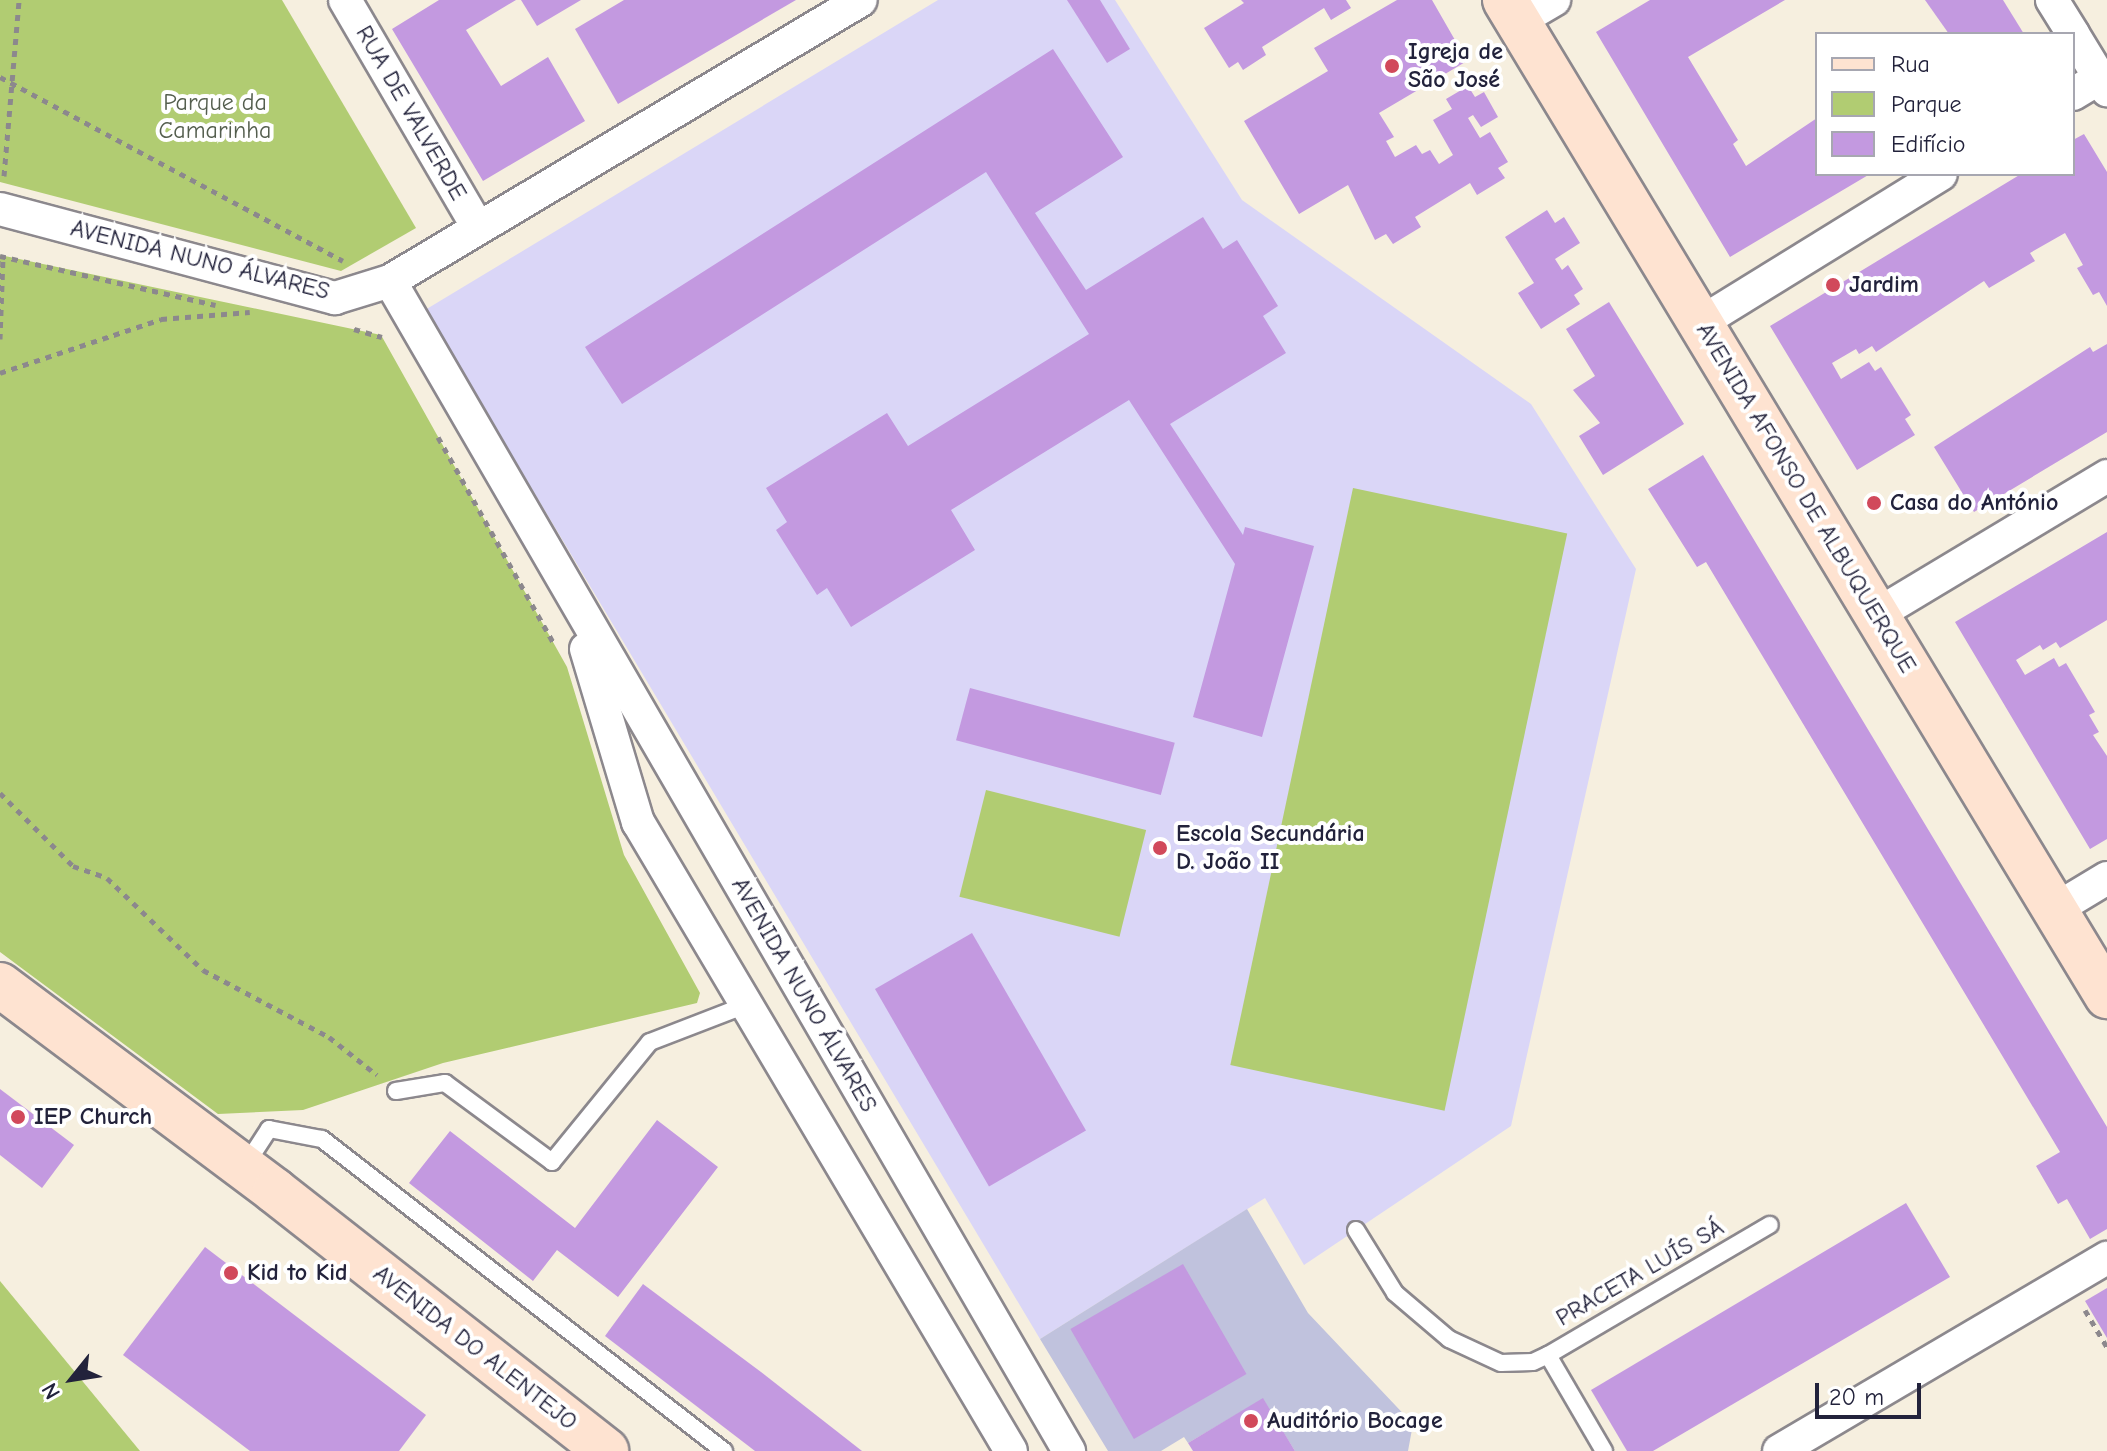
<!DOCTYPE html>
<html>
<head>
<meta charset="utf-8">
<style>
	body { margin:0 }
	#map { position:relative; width:2107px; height:1451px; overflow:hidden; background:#f6efdf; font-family:"Comic Neue",sans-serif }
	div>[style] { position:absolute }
	.built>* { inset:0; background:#dad6f7 }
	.industrial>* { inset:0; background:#c0c2dd }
	.green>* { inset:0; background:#b1cc72; transform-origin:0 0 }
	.building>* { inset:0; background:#c399e0; transform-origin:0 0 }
	.path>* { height:5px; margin-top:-2.5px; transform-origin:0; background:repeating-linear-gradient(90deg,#8c888d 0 6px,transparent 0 12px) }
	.roads { filter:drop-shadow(2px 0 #8c888d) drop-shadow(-2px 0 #8c888d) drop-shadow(0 2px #8c888d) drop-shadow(0 -2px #8c888d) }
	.lane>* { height:16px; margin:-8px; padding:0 8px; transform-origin:8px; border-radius:8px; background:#fff }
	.street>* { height:32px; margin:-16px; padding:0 16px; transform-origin:16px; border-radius:16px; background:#fff }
	.secondary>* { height:44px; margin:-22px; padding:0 22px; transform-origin:22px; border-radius:22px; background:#fee3d1 }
	.dots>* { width:22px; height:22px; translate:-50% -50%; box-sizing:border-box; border:4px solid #fff; border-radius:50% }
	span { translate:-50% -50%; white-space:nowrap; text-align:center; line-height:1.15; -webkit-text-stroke:8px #fff; paint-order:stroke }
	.poi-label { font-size:24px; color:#22223b; font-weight:700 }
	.left { translate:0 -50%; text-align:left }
	.park-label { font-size:24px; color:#545e4e }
	.street-label { font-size:24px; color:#22223b }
	.legend { position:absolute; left:1815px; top:32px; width:260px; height:144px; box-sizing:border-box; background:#fff; border:2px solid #a7a7b1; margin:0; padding:10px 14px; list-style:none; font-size:24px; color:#22223b }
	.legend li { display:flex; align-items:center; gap:16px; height:40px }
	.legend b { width:40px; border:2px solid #a7a7b1 }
	.north { position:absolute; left:32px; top:1339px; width:80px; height:80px; -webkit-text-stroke:6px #fff; paint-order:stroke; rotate:240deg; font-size:22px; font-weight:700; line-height:32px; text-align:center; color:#22223b }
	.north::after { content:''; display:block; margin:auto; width:28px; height:36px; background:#22223b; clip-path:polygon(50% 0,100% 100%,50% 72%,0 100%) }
	.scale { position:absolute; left:1815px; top:1383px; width:106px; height:36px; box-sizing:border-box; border:4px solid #22223b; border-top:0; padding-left:10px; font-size:24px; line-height:28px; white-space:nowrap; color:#22223b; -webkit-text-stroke:6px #fff; paint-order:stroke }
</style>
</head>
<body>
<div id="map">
	<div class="built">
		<i style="clip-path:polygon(938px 0,1115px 0,1242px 200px,1531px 404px,1636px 569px,1511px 1126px,1304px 1265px,1265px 1198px,1040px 1339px,425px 310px)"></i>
	</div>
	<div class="industrial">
		<i style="clip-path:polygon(1247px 1209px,1308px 1313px,1413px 1424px,1408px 1451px,1295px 1451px,1263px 1399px,1188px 1443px,1184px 1437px,1161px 1451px,1108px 1451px,1040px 1339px)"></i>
	</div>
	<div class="green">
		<i style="clip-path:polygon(0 0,282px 0,416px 228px,341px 271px,0 182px)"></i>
		<i style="clip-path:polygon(0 255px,381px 335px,567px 667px,624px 855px,700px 993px,697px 1003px,443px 1063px,303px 1110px,218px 1114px,0 952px)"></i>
		<i style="left:1353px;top:488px;width:219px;height:590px;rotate:12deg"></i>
		<i style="left:986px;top:790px;width:165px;height:110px;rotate:14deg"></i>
		<i style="clip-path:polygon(0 1281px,140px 1451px,0 1451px)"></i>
	</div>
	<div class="building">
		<i style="clip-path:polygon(439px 0,516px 0,466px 30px,501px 86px,548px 57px,585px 121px,483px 181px,392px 29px)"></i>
		<i style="clip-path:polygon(521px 0,581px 0,537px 26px)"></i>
		<i style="clip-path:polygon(624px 0,796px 0,618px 104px,575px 29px)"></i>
		<i style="clip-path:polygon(1067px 0,1100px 0,1130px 49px,1107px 63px)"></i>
		<i style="clip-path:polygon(1241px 0,1346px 0,1351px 8px,1331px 20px,1324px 8px,1262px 47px,1266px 55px,1243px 70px,1238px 62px,1229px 68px,1204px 28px,1244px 3px)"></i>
		<i style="clip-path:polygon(1397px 0,1432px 0,1467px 61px,1379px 113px,1394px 137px,1386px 141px,1395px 157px,1416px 145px,1422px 154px,1430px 150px,1439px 164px,1453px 155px,1433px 120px,1452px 109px,1446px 99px,1468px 86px,1475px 97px,1484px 92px,1498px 117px,1481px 127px,1473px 115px,1468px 118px,1480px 138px,1490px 132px,1508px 162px,1498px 168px,1505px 178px,1477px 195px,1470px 183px,1415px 217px,1421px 227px,1393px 244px,1386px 234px,1375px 240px,1348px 185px,1299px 214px,1244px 121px,1328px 71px,1314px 48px)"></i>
		<i style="clip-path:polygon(1650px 0,1785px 0,1688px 57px,1738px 140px,1733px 144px,1746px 166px,1817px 118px,1817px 174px,1870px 174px,1730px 257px,1596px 32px)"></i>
		<i style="clip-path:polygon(1925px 0,2003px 0,2024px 34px,1949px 34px)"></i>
		<i style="clip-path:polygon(1053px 49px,1123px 157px,1035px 213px,1086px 290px,1203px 217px,1223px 249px,1237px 240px,1278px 306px,1263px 316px,1286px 353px,1170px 424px,1243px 535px,1245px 527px,1314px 546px,1262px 737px,1193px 717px,1235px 564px,1129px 400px,951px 510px,975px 550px,851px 627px,827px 588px,817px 595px,776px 530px,787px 522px,766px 488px,887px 413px,908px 446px,1089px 334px,986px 172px,622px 404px,585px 347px)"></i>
		<i style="clip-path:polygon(2084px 134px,2107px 172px,2107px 306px,2099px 292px,2093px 295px,2077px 268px,2083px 265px,2065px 233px,2030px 253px,2035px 261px,1989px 288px,1984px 281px,1876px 352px,1872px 346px,1859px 354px,1856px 349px,1832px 363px,1841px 379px,1869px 362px,1875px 371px,1881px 367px,1911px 415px,1905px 419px,1915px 435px,1857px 470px,1770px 326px,2021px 174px,2073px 174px,2073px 140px)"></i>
		<i style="clip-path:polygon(1547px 210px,1555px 223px,1564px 217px,1580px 243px,1555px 259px,1562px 270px,1568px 265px,1583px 289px,1574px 295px,1580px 304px,1541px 329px,1518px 293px,1534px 283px,1505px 237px)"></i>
		<i style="clip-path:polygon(1609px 302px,1684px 424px,1603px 475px,1579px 436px,1600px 423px,1573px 390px,1595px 376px,1566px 329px)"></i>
		<i style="clip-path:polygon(2107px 344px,2107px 432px,1974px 512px,1934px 447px,2090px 347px,2093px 352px)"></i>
		<i style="clip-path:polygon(1703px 455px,2107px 1127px,2107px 1229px,2090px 1239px,2067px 1199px,2058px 1204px,2036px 1166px,2060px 1152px,1706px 562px,1697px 567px,1648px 489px)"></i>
		<i style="clip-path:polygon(2107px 532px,2107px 620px,2060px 648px,2056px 642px,2043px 650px,2040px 645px,2016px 660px,2025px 675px,2054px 658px,2059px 667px,2066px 663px,2095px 712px,2089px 715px,2099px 732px,2093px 735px,2107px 756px,2107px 839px,2090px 849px,1955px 622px)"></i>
		<i style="left:970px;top:688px;width:212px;height:54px;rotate:15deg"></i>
		<i style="left:972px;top:933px;width:228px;height:112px;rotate:60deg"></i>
		<i style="clip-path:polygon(0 1089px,74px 1145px,42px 1188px,0 1155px)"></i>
		<i style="clip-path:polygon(657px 1120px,718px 1167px,618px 1297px,557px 1250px,533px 1281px,409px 1183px,450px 1131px,575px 1228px)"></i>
		<i style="clip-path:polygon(1906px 1203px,1950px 1277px,1653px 1451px,1627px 1451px,1591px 1390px)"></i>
		<i style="clip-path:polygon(205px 1247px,426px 1415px,399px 1451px,250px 1451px,123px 1355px)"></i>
		<i style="left:1183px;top:1264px;width:127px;height:130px;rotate:60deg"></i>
		<i style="clip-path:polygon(643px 1284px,761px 1372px,862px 1451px,755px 1451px,605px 1336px)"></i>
		<i style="clip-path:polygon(2107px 1288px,2107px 1338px,2085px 1301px)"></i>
		<i style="clip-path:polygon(1263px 1398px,1295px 1451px,1193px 1451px,1188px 1443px)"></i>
	</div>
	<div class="path">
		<i style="left:0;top:77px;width:389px;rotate:28.2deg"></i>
		<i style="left:4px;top:176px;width:177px;rotate:-85.1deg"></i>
		<i style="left:0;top:256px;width:221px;rotate:12.8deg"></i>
		<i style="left:354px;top:329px;width:29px;rotate:16deg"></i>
		<i style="left:0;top:339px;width:83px;rotate:-87.9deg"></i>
		<i style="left:0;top:373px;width:170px;rotate:-18.5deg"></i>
		<i style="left:161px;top:319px;width:89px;rotate:-4.5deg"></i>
		<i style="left:438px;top:437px;width:237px;rotate:60.7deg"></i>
		<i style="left:0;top:793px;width:103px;rotate:45deg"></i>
		<i style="left:73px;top:866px;width:36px;rotate:19deg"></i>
		<i style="left:107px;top:878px;width:133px;rotate:43.8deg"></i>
		<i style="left:203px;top:970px;width:143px;rotate:28deg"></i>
		<i style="left:329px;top:1037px;width:61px;rotate:38.4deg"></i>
		<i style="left:2085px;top:1310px;width:43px;rotate:59.3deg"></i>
	</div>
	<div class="roads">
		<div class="lane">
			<i style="left:396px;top:1091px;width:50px;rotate:-9.3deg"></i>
			<i style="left:445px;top:1083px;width:133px;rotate:36.4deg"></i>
			<i style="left:552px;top:1162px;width:155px;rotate:-50.8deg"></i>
			<i style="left:650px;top:1042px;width:103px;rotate:-21.1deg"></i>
			<i style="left:245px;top:1166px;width:44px;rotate:-57deg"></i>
			<i style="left:269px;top:1129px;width:54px;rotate:10.7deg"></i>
			<i style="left:322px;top:1139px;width:509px;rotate:37.82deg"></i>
			<i style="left:1356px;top:1230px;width:74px;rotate:58.2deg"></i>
			<i style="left:1395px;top:1293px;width:71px;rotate:40.4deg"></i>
			<i style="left:1449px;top:1339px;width:57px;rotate:24.8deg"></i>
			<i style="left:1501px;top:1363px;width:32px;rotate:-2deg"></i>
			<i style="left:1533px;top:1362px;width:17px;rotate:-25deg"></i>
			<i style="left:1604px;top:1451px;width:111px;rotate:-120.3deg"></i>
			<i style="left:1548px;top:1355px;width:257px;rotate:-30.4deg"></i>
		</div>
		<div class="street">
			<i style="left:345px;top:0;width:262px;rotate:59.7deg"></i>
			<i style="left:2052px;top:0;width:40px;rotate:58deg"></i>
			<i style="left:1518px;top:21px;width:42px;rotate:-30.3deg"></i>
			<i style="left:2073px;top:34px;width:66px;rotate:58.7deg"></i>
			<i style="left:2073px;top:94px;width:31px;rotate:-31deg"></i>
			<i style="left:0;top:209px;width:347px;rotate:14.9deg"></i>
			<i style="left:335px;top:298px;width:58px;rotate:-17.2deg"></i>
			<i style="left:390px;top:281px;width:548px;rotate:-30.82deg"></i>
			<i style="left:390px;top:281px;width:1353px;rotate:59.87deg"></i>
			<i style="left:1700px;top:323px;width:283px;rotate:-31.7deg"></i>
			<i style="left:1876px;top:615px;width:270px;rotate:-31deg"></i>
			<i style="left:586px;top:649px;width:181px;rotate:73.3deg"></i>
			<i style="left:638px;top:822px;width:731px;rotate:59.33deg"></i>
			<i style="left:2054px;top:910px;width:62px;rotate:-31.1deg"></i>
			<i style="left:1779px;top:1451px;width:381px;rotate:-30.5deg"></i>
		</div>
		<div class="secondary">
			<i style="left:1505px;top:0;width:1164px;rotate:58.85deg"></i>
			<i style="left:0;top:985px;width:344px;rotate:36.8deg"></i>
			<i style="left:275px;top:1191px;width:421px;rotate:38.1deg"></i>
		</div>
	</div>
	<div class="dots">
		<i style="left:1392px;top:66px;background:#d1495b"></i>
		<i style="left:1833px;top:285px;background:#d1495b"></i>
		<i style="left:1874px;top:503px;background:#d1495b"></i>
		<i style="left:1160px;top:848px;background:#d1495b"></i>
		<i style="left:18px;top:1117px;background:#d1495b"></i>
		<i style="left:231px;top:1273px;background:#d1495b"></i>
		<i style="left:1251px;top:1421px;background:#d1495b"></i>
	</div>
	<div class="poi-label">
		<span class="left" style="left:1408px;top:66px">Igreja de<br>São José</span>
		<span class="left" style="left:1849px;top:285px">Jardim</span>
		<span class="left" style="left:1890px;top:503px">Casa do António</span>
		<span class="left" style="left:1176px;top:848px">Escola Secundária<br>D. João II</span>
		<span class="left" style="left:34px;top:1117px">IEP Church</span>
		<span class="left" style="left:247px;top:1273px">Kid to Kid</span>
		<span class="left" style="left:1267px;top:1421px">Auditório Bocage</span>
	</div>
	<div class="park-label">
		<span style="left:215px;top:117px">Parque da<br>Camarinha</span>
	</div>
	<div class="street-label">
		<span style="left:411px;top:113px;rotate:60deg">RUA DE VALVERDE</span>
		<span style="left:200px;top:260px;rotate:14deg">AVENIDA NUNO ÁLVARES</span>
		<span style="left:1806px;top:498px;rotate:59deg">AVENIDA AFONSO DE ALBUQUERQUE</span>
		<span style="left:804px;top:995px;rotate:60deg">AVENIDA NUNO ÁLVARES</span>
		<span style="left:1640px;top:1273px;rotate:-30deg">PRACETA LUÍS SÁ</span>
		<span style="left:475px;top:1348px;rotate:38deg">AVENIDA DO ALENTEJO</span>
	</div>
	<ul class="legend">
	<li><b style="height:10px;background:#fee3d1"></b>Rua</li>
	<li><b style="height:22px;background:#b1cc72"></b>Parque</li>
	<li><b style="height:22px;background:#c399e0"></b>Edifício</li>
	</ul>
	<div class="north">N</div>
	<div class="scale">20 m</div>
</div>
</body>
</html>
